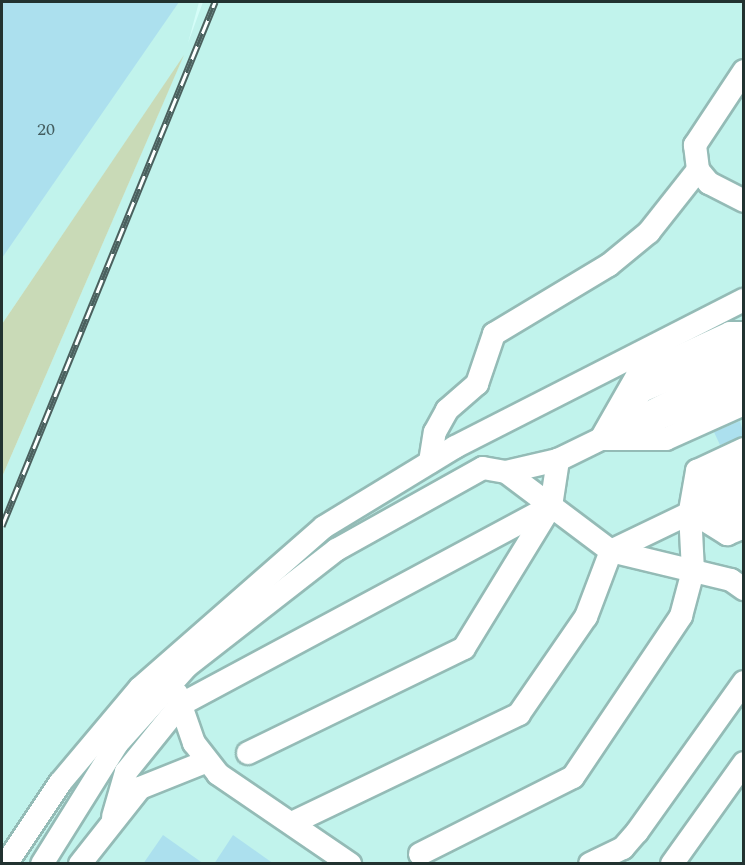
<!DOCTYPE html>
<html>
<head>
<meta charset="utf-8">
<style>
	body { margin:0 }
	#map { position:relative; width:745px; height:865px; overflow:hidden; background:#d4fdf8; font-family:Spectral,serif }
	div>[style] { position:absolute }
	.built>* { inset:0; background:#c1f3ec }
	.green>* { inset:0; background:#c9dab7 }
	.building>* { inset:0; background:#ace0ee }
	.roads { filter:drop-shadow(2px 0 #94bbb6) drop-shadow(-2px 0 #94bbb6) drop-shadow(0 2px #94bbb6) drop-shadow(0 -2px #94bbb6) }
	.minor>* { height:22px; margin:-11px; padding:0 11px; transform-origin:11px; border-radius:11px; background:#fff }
	.rail>* { height:7px; margin-top:-3.5px; transform-origin:0; background:repeating-linear-gradient(90deg,#fff 0 14px,#4b605e 0 28px); box-sizing:border-box; border-block:2px solid #4b605e }
	span { translate:-50% -50%; white-space:nowrap; text-align:center; line-height:1.15; -webkit-text-stroke:4.5px #fff; paint-order:stroke }
	.number-label { font-size:18px; color:#445e60 }
	.number-label span { -webkit-text-stroke-width:0 }
	.frame { position:absolute; inset:0; border:3px solid #223230; pointer-events:none }
</style>
</head>
<body>
<div id="map">
	<div class="built">
		<i style="clip-path:polygon(2px 2px,199px 2px,188px 43px,203px 2px,743px 2px,743px 863px,2px 863px,2px 477px,182px 59px,2px 324px)"></i>
	</div>
	<div class="green">
		<i style="clip-path:polygon(184px 55px,2px 477px,2px 324px)"></i>
	</div>
	<div class="building">
		<i style="clip-path:polygon(2px 2px,179px 2px,2px 258px)"></i>
		<i style="clip-path:polygon(740px 421px,744px 436px,720px 445px,714px 432px)"></i>
		<i style="clip-path:polygon(163px 835px,204px 864px,143px 864px)"></i>
		<i style="clip-path:polygon(233px 835px,274px 864px,214px 864px)"></i>
	</div>
	<div class="roads">
		<div class="minor">
			<i style="left:744px;top:71px;width:89px;rotate:123.5deg"></i>
			<i style="left:695px;top:145px;width:25px;rotate:83deg"></i>
			<i style="left:698px;top:170px;width:17px;rotate:50deg"></i>
			<i style="left:709px;top:183px;width:39px;rotate:27deg"></i>
			<i style="left:625px;top:411px;width:26px;rotate:-50deg"></i>
			<i style="left:642px;top:391px;width:111px;rotate:-23.3deg"></i>
			<i style="left:620px;top:427px;width:139px;rotate:-26.6deg"></i>
			<i style="left:629px;top:431px;width:125px;rotate:-22.7deg"></i>
			<i style="left:601px;top:439px;width:73px;rotate:-60.3deg"></i>
			<i style="left:637px;top:376px;width:102px;rotate:-24.8deg"></i>
			<i style="left:730px;top:333px;width:14px"></i>
			<i style="left:430px;top:462px;width:30px;rotate:-81deg"></i>
			<i style="left:435px;top:432px;width:25px;rotate:-61deg"></i>
			<i style="left:447px;top:410px;width:40px;rotate:-41deg"></i>
			<i style="left:477px;top:384px;width:53px;rotate:-71.2deg"></i>
			<i style="left:494px;top:334px;width:134px;rotate:-31deg"></i>
			<i style="left:609px;top:265px;width:52px;rotate:-39.5deg"></i>
			<i style="left:649px;top:232px;width:79px;rotate:-51.7deg"></i>
			<i style="left:506px;top:472px;width:53px;rotate:-13deg"></i>
			<i style="left:558px;top:460px;width:48px;rotate:-26deg"></i>
			<i style="left:601px;top:439px;width:65px"></i>
			<i style="left:666px;top:439px;width:85px;rotate:-24.2deg"></i>
			<i style="left:694px;top:505px;width:22px;rotate:-60deg"></i>
			<i style="left:705px;top:486px;width:43px;rotate:-23.6deg"></i>
			<i style="left:690px;top:511px;width:44px;rotate:31.9deg"></i>
			<i style="left:727px;top:534px;width:18px;rotate:-22deg"></i>
			<i style="left:698px;top:513px;width:24px;rotate:12deg"></i>
			<i style="left:721px;top:518px;width:25px;rotate:-23deg"></i>
			<i style="left:177px;top:694px;width:52px;rotate:70.9deg"></i>
			<i style="left:194px;top:743px;width:39px;rotate:52deg"></i>
			<i style="left:218px;top:774px;width:160px;rotate:34.3deg"></i>
			<i style="left:248px;top:753px;width:240px;rotate:-25.9deg"></i>
			<i style="left:464px;top:648px;width:167px;rotate:-58.5deg"></i>
			<i style="left:551px;top:506px;width:47px;rotate:-81.3deg"></i>
			<i style="left:113px;top:817px;width:47px;rotate:-73.9deg"></i>
			<i style="left:126px;top:772px;width:86px;rotate:-51.1deg"></i>
			<i style="left:180px;top:705px;width:421px;rotate:-28.2deg"></i>
			<i style="left:292px;top:823px;width:252px;rotate:-25.6deg"></i>
			<i style="left:519px;top:714px;width:118px;rotate:-55.4deg"></i>
			<i style="left:586px;top:617px;width:71px;rotate:-69.3deg"></i>
			<i style="left:611px;top:551px;width:148px;rotate:-25.7deg"></i>
			<i style="left:420px;top:854px;width:171px;rotate:-26.7deg"></i>
			<i style="left:573px;top:777px;width:194px;rotate:-56.1deg"></i>
			<i style="left:681px;top:616px;width:47px;rotate:-75.1deg"></i>
			<i style="left:693px;top:571px;width:60px;rotate:-92.9deg"></i>
			<i style="left:690px;top:511px;width:41px;rotate:-80.1deg"></i>
			<i style="left:697px;top:471px;width:52px;rotate:-25.1deg"></i>
			<i style="left:6px;top:864px;width:97px;rotate:-56.3deg"></i>
			<i style="left:60px;top:783px;width:124px;rotate:-49.9deg"></i>
			<i style="left:140px;top:688px;width:244px;rotate:-41.2deg"></i>
			<i style="left:324px;top:527px;width:153px;rotate:-31.4deg"></i>
			<i style="left:455px;top:447px;width:324px;rotate:-27deg"></i>
			<i style="left:42px;top:864px;width:142px;rotate:-58deg"></i>
			<i style="left:117px;top:744px;width:105px;rotate:-48.1deg"></i>
			<i style="left:187px;top:666px;width:189px;rotate:-37.9deg"></i>
			<i style="left:336px;top:550px;width:168px;rotate:-29.2deg"></i>
			<i style="left:483px;top:468px;width:23px;rotate:10deg"></i>
			<i style="left:506px;top:472px;width:131px;rotate:37deg"></i>
			<i style="left:611px;top:551px;width:123px;rotate:13.6deg"></i>
			<i style="left:731px;top:580px;width:16px;rotate:35deg"></i>
			<i style="left:80px;top:864px;width:97px;rotate:-51.7deg"></i>
			<i style="left:140px;top:788px;width:70px;rotate:-21.8deg"></i>
			<i style="left:590px;top:864px;width:37px;rotate:-26deg"></i>
			<i style="left:623px;top:848px;width:21px;rotate:-49deg"></i>
			<i style="left:637px;top:832px;width:184px;rotate:-54.5deg"></i>
			<i style="left:672px;top:864px;width:124px;rotate:-54.5deg"></i>
		</div>
	</div>
	<div class="rail">
		<i style="left:2px;top:526px;width:566px;rotate:-67.88deg"></i>
	</div>
	<div class="number-label">
		<span style="left:46px;top:130px">20</span>
	</div>
	<div class="frame"></div>
</div>
</body>
</html>
